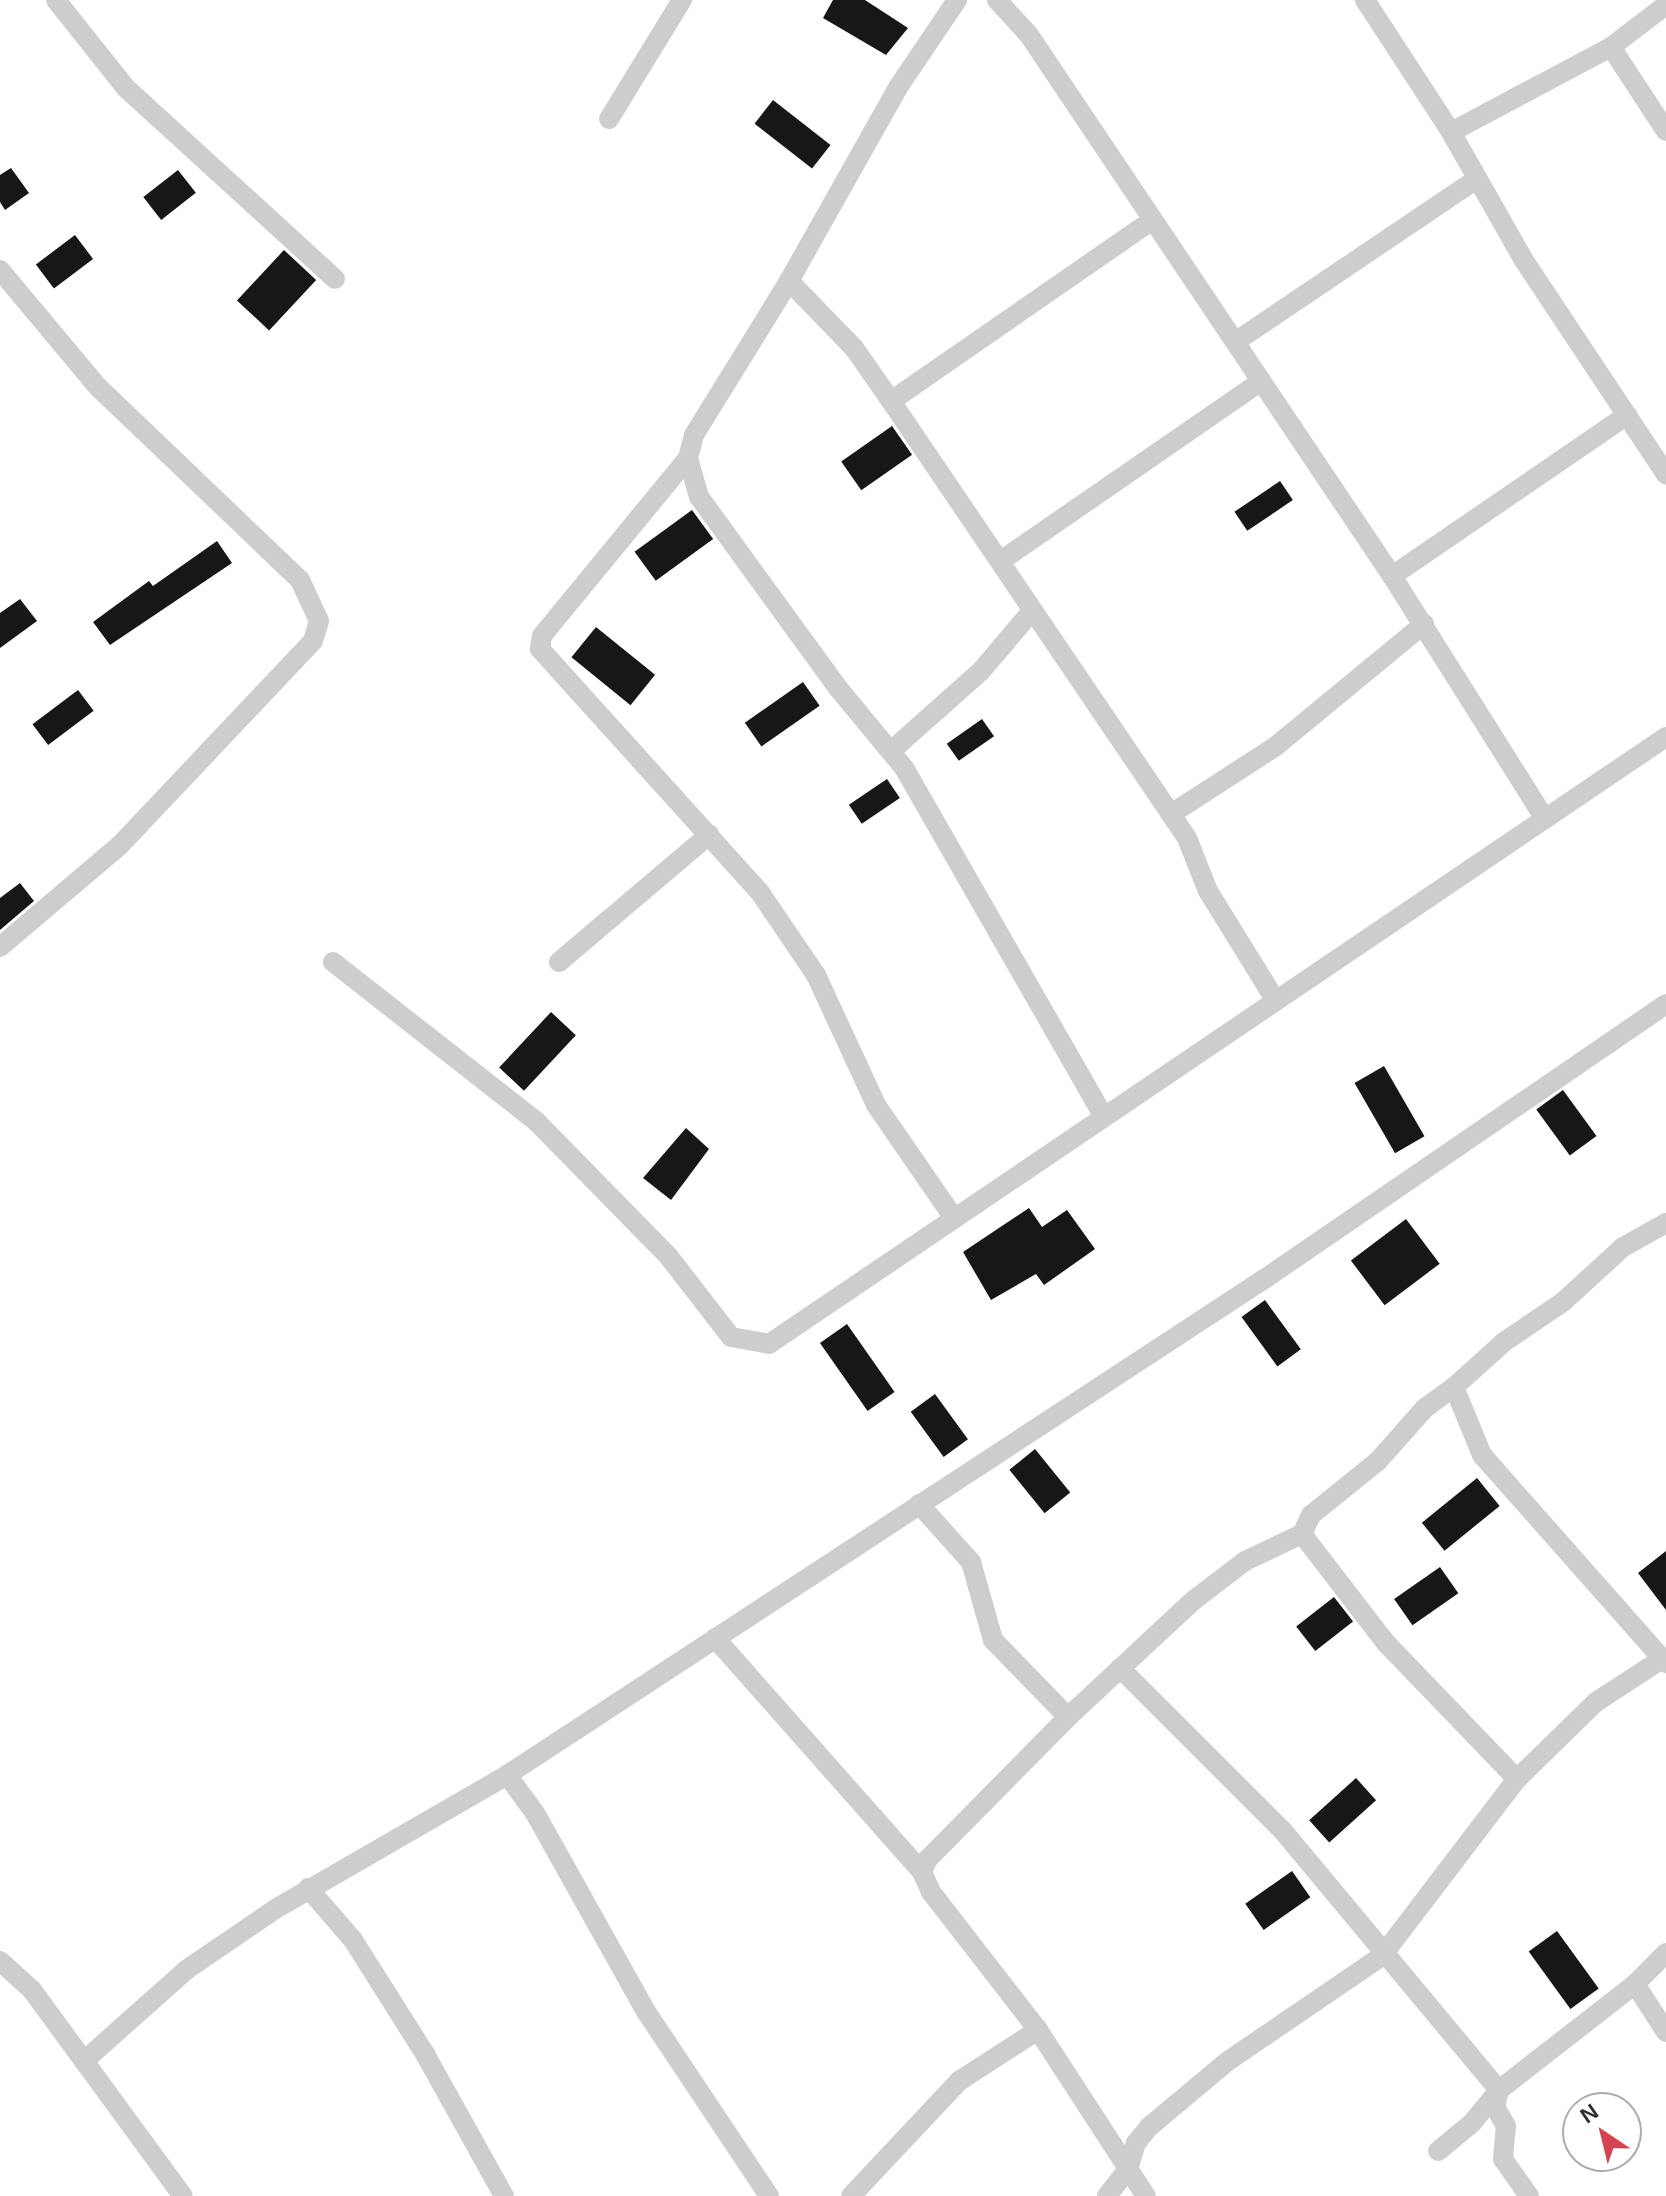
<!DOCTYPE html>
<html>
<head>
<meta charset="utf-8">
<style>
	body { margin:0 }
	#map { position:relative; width:1666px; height:2196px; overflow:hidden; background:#fff; font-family:Arial,sans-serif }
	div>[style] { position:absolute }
	.building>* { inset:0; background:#171717; transform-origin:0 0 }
	.minor>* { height:20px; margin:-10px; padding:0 10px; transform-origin:10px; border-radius:10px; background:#cdcdcd }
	span { translate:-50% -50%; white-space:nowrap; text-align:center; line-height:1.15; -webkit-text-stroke:8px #fff; paint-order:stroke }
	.north { position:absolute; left:1562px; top:2092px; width:80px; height:80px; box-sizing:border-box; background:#fff; border:2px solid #acacac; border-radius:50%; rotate:325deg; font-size:22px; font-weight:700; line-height:32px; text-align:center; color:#303030 }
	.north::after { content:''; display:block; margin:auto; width:28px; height:36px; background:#d44553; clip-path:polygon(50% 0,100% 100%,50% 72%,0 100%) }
</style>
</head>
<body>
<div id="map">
	<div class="building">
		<i style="clip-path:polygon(833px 0,865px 0,908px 28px,886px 55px,823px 18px)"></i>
		<i style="left:773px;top:100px;width:73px;height:30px;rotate:38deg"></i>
		<i style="clip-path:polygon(11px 168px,29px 193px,5px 210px,0 202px,0 175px)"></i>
		<i style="left:178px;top:170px;width:29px;height:44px;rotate:52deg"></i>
		<i style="left:75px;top:235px;width:30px;height:49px;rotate:53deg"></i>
		<i style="left:284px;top:250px;width:44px;height:69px;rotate:43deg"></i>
		<i style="left:892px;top:426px;width:35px;height:62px;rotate:55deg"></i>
		<i style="left:1280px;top:481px;width:23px;height:55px;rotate:56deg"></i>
		<i style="left:692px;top:510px;width:36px;height:71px;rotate:54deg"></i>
		<i style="clip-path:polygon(217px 541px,232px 563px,110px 645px,93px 622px,149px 581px,153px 586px)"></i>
		<i style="clip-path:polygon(20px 599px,37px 621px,0 648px,0 613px)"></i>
		<i style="left:596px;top:627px;width:76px;height:39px;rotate:39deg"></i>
		<i style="left:803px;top:682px;width:29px;height:71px;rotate:55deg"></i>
		<i style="left:78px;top:690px;width:26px;height:57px;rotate:53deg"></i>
		<i style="left:982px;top:719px;width:21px;height:43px;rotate:55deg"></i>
		<i style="left:887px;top:779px;width:23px;height:46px;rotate:56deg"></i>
		<i style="clip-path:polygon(20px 883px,34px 901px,0 930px,0 898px)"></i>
		<i style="left:551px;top:1012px;width:34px;height:76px;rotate:43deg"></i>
		<i style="left:1384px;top:1066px;width:81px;height:34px;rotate:60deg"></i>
		<i style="left:1563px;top:1090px;width:57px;height:33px;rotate:54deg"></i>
		<i style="clip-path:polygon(686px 1128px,709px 1149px,671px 1200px,643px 1178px)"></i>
		<i style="clip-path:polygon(1029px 1208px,1042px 1227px,1067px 1210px,1095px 1249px,1044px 1285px,1036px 1274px,991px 1300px,963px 1252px)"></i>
		<i style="left:1406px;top:1219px;width:56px;height:69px;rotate:53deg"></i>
		<i style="left:1265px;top:1300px;width:61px;height:29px;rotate:54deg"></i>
		<i style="left:847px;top:1324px;width:83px;height:33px;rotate:55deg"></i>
		<i style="left:935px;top:1394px;width:56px;height:30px;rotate:54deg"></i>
		<i style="left:1035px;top:1449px;width:56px;height:33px;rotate:51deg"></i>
		<i style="left:1477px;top:1478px;width:36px;height:71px;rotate:51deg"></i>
		<i style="clip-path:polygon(1666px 1551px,1666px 1610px,1638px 1573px)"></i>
		<i style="left:1440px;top:1567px;width:32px;height:56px;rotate:55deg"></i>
		<i style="left:1334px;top:1597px;width:31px;height:48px;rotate:52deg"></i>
		<i style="left:1356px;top:1778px;width:30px;height:63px;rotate:48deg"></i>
		<i style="left:1292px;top:1871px;width:32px;height:57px;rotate:55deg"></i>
		<i style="left:1557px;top:1931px;width:71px;height:35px;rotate:54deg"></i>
	</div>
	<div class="minor">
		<i style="left:56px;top:0;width:112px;rotate:51.5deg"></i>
		<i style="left:126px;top:88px;width:283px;rotate:42.4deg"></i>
		<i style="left:997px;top:0;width:47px;rotate:47.6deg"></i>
		<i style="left:1029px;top:35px;width:651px;rotate:56.14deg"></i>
		<i style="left:1392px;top:576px;width:287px;rotate:57.8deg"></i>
		<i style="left:1365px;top:0;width:158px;rotate:56.9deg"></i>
		<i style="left:1666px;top:5px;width:69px;rotate:142.6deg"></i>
		<i style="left:1611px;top:47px;width:181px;rotate:152deg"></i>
		<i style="left:1451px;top:132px;width:150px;rotate:60.4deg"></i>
		<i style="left:1525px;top:262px;width:255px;rotate:56.4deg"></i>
		<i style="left:1611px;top:47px;width:100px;rotate:56.8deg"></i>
		<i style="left:609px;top:119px;width:140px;rotate:-58.5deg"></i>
		<i style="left:0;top:270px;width:153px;rotate:50.1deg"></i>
		<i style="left:98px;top:387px;width:279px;rotate:43.7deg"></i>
		<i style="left:300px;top:580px;width:45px;rotate:65.1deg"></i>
		<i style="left:319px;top:621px;width:21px;rotate:107deg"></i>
		<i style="left:313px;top:641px;width:282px;rotate:133.4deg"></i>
		<i style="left:119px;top:846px;width:156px;rotate:139.7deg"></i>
		<i style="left:789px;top:281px;width:224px;rotate:-60.6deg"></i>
		<i style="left:899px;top:86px;width:104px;rotate:-56deg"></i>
		<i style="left:1235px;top:342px;width:288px;rotate:-34deg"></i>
		<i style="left:891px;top:401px;width:528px;rotate:55.89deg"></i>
		<i style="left:1187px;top:838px;width:57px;rotate:68.4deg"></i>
		<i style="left:1208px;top:891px;width:129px;rotate:58.3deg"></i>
		<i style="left:688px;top:458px;width:230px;rotate:129.4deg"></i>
		<i style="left:542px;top:636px;width:13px;rotate:99deg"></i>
		<i style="left:540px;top:649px;width:330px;rotate:47.9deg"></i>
		<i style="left:761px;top:894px;width:98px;rotate:55.8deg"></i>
		<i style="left:816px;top:975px;width:143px;rotate:65.2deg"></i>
		<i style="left:876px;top:1105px;width:137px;rotate:55.4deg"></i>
		<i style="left:1002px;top:560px;width:315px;rotate:-34.6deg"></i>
		<i style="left:1392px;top:576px;width:285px;rotate:-34.4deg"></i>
		<i style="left:891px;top:751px;width:120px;rotate:-41.6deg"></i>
		<i style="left:981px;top:671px;width:79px;rotate:-49.6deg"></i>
		<i style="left:1171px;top:814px;width:125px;rotate:-32.9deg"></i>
		<i style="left:1276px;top:746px;width:192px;rotate:-39.5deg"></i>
		<i style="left:333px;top:962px;width:258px;rotate:38.1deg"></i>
		<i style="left:536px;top:1121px;width:190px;rotate:45.6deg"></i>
		<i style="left:669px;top:1257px;width:101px;rotate:52.2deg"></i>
		<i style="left:731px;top:1337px;width:39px;rotate:10deg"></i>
		<i style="left:769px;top:1344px;width:1083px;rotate:-34.09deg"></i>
		<i style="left:559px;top:962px;width:197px;rotate:-40.3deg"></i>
		<i style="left:1104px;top:1117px;width:401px;rotate:-119.8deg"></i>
		<i style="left:905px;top:769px;width:105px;rotate:-129.6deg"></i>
		<i style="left:838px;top:688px;width:236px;rotate:-126deg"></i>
		<i style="left:699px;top:497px;width:41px;rotate:-105.8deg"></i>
		<i style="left:688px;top:458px;width:24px;rotate:-75deg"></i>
		<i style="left:694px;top:435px;width:181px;rotate:-58.3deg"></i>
		<i style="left:789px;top:281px;width:93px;rotate:45.9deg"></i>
		<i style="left:854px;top:348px;width:65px;rotate:55.1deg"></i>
		<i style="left:891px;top:401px;width:316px;rotate:-34.7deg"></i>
		<i style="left:1666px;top:1223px;width:49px;rotate:150.8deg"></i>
		<i style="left:1623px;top:1247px;width:81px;rotate:137.5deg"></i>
		<i style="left:1563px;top:1302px;width:71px;rotate:145.9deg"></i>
		<i style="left:1504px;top:1342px;width:67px;rotate:138deg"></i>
		<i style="left:1454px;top:1387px;width:74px;rotate:67.6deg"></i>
		<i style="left:1482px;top:1455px;width:278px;rotate:48.5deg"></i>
		<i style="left:1454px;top:1387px;width:36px;rotate:144deg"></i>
		<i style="left:1425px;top:1408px;width:71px;rotate:131.6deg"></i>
		<i style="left:1378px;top:1461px;width:86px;rotate:141.1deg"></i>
		<i style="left:1311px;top:1515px;width:21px;rotate:115deg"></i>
		<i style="left:1302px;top:1534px;width:138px;rotate:52.4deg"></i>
		<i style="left:1386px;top:1643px;width:189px;rotate:46.1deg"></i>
		<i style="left:919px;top:1504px;width:78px;rotate:48.1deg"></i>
		<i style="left:971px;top:1562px;width:81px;rotate:74.2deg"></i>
		<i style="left:993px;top:1640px;width:107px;rotate:45.8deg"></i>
		<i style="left:715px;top:1638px;width:312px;rotate:48.5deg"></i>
		<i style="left:1120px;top:1668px;width:231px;rotate:45deg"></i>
		<i style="left:1283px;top:1831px;width:337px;rotate:50.2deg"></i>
		<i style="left:1499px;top:2090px;width:43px;rotate:129.3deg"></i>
		<i style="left:1472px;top:2123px;width:44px;rotate:140.5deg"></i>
		<i style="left:507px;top:1775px;width:47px;rotate:53.6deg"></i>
		<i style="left:535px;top:1813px;width:229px;rotate:60.8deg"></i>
		<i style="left:647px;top:2013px;width:220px;rotate:56.3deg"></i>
		<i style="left:308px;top:1888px;width:69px;rotate:49.1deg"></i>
		<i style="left:353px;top:1940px;width:135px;rotate:57.7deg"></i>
		<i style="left:425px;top:2054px;width:162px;rotate:60.9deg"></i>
		<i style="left:0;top:1961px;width:43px;rotate:42.2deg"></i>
		<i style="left:32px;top:1990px;width:255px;rotate:53.8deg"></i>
		<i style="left:1635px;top:1984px;width:57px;rotate:57.1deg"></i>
		<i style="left:1038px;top:2030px;width:175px;rotate:-127.8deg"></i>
		<i style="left:931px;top:1892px;width:22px;rotate:-114deg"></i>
		<i style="left:922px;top:1872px;width:13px;rotate:-67deg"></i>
		<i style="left:927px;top:1860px;width:201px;rotate:-45.4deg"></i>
		<i style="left:1068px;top:1717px;width:172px;rotate:-42.9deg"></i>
		<i style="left:1194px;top:1600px;width:64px;rotate:-37.4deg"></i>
		<i style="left:1245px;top:1561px;width:63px;rotate:-25.3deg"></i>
		<i style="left:84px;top:2061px;width:137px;rotate:-41.7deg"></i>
		<i style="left:186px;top:1970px;width:110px;rotate:-34.3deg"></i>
		<i style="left:277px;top:1908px;width:266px;rotate:-30deg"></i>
		<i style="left:507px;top:1775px;width:904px;rotate:-33.22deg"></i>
		<i style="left:1263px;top:1280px;width:488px;rotate:-34.4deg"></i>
		<i style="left:851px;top:2196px;width:158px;rotate:-46.8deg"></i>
		<i style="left:959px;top:2081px;width:94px;rotate:-32.8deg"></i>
		<i style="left:1038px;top:2030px;width:198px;rotate:57deg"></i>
		<i style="left:1107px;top:2196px;width:34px;rotate:-52deg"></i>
		<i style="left:1128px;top:2169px;width:27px;rotate:-73deg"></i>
		<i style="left:1136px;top:2143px;width:21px;rotate:-51deg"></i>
		<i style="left:1149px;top:2127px;width:103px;rotate:-39.9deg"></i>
		<i style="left:1228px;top:2061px;width:186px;rotate:-34.3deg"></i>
		<i style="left:1382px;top:1956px;width:223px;rotate:-52.7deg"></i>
		<i style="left:1517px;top:1779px;width:110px;rotate:-44.3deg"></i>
		<i style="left:1596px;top:1702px;width:79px;rotate:-33.1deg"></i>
		<i style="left:1529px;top:2196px;width:45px;rotate:-125.1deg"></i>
		<i style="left:1503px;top:2159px;width:33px;rotate:-85deg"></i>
		<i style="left:1506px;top:2126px;width:22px;rotate:-120deg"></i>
		<i style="left:1495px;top:2107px;width:17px;rotate:-77deg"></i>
		<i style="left:1499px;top:2090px;width:172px;rotate:-37.9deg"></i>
		<i style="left:1635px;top:1984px;width:44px;rotate:-45deg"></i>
	</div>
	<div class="north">N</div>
</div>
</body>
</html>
